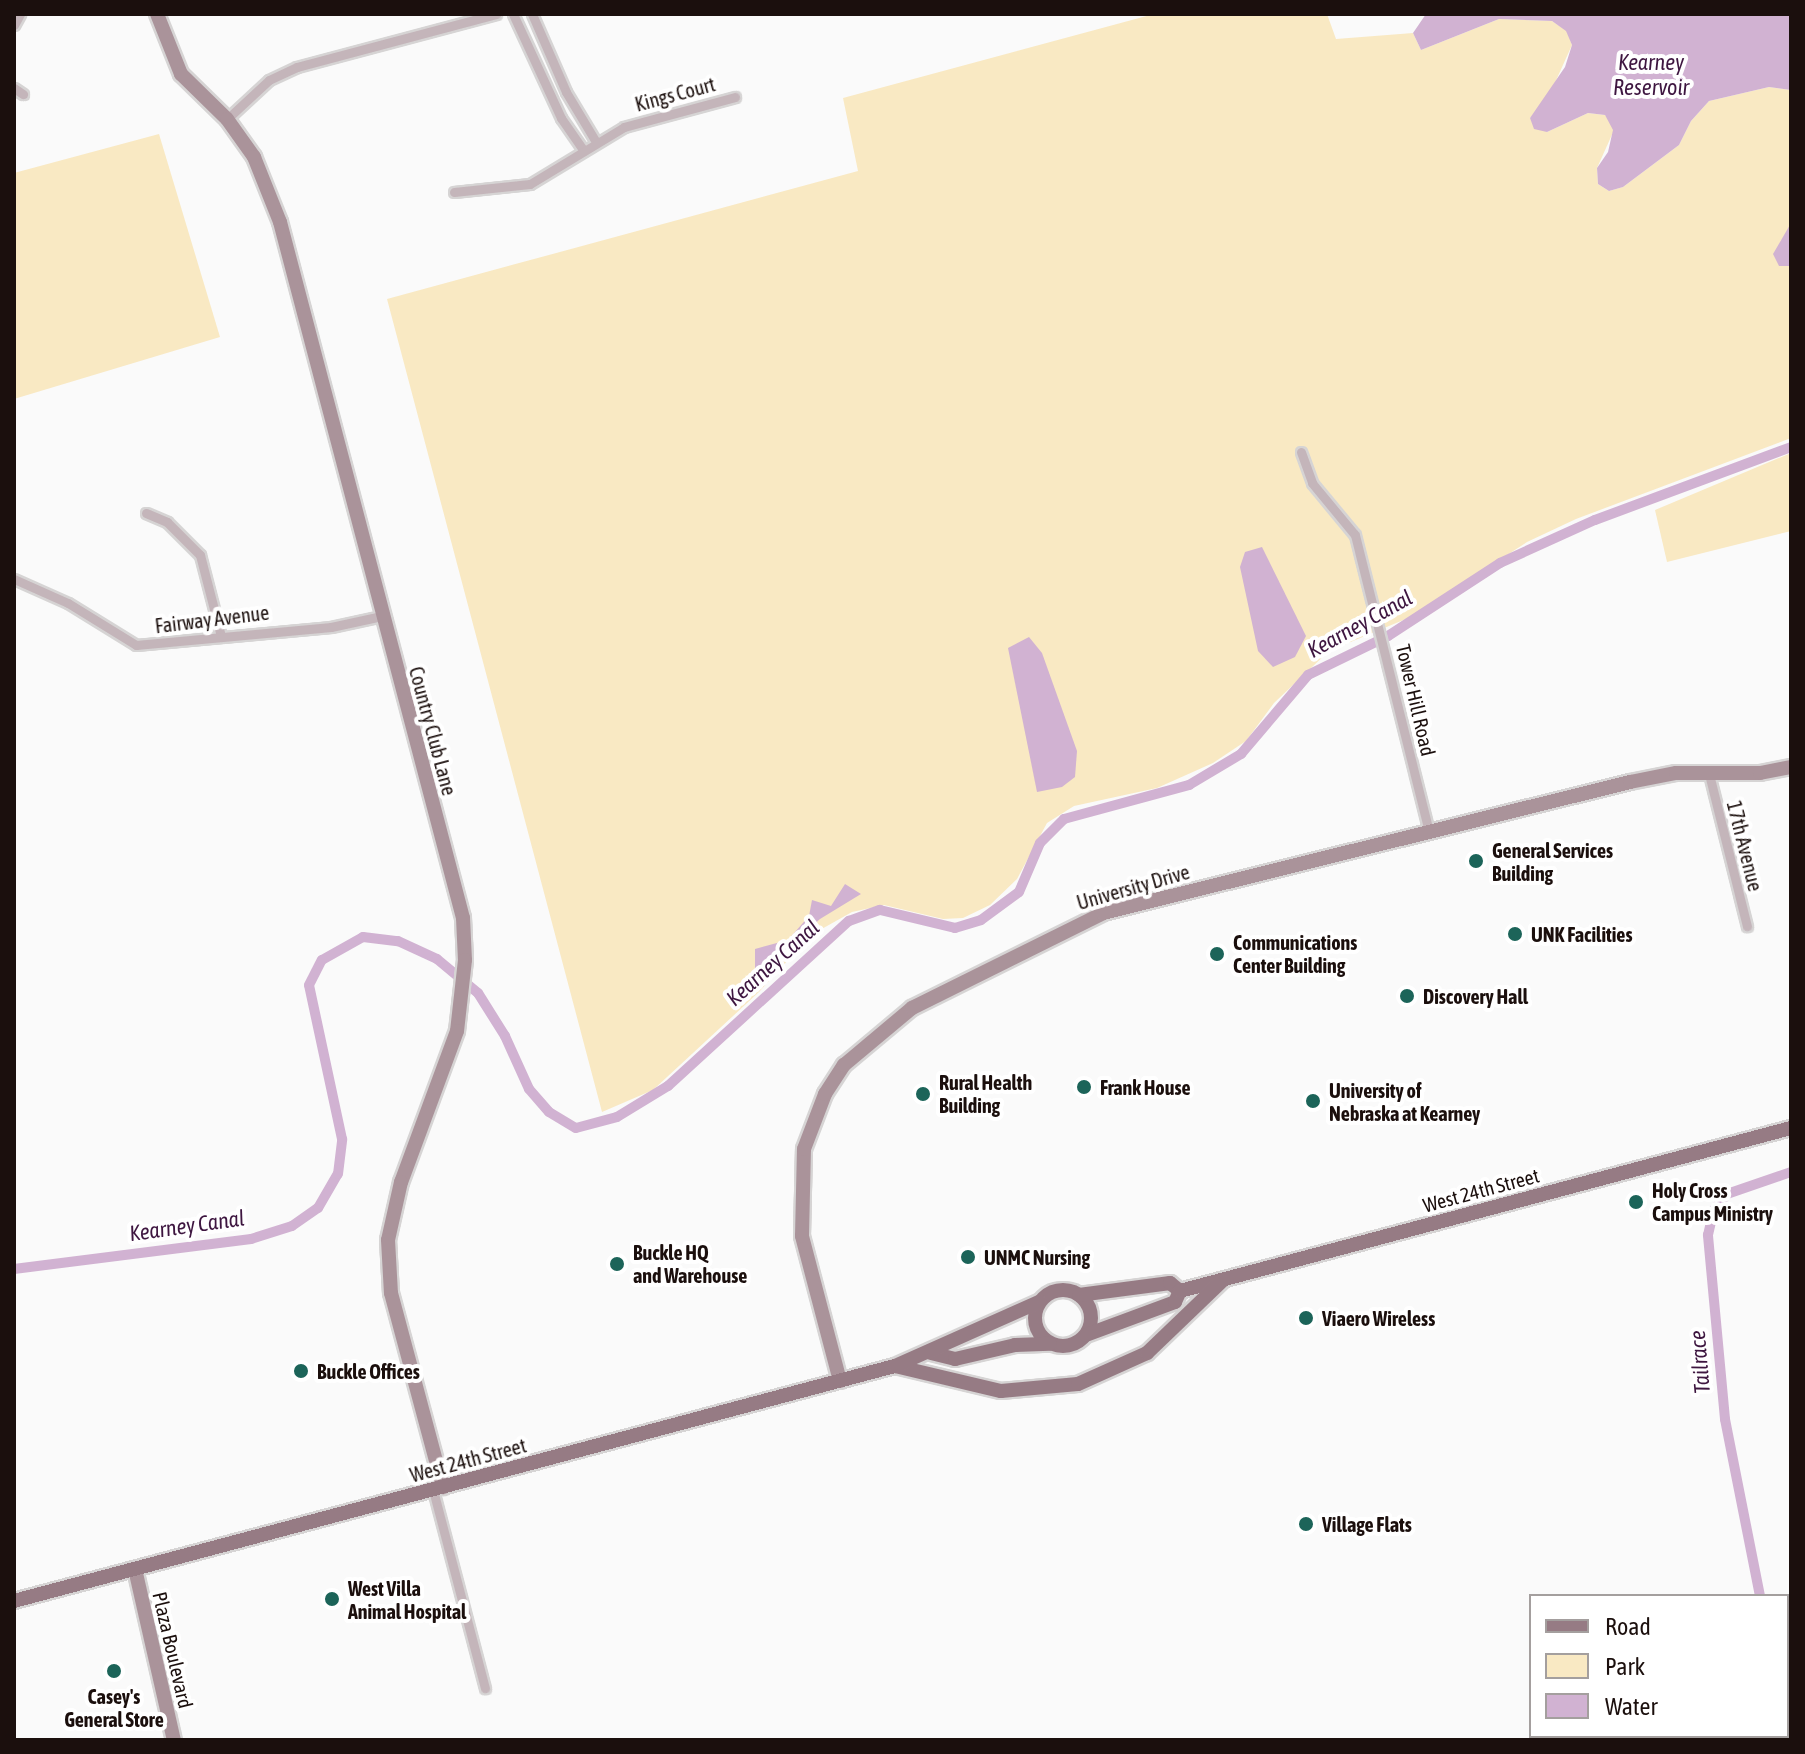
<!DOCTYPE html>
<html>
<head>
<meta charset="utf-8">
<style>
	body { margin:0 }
	#map { position:relative; width:1805px; height:1754px; overflow:hidden; background:#fafafa; font-family:"Asap Condensed",sans-serif }
	div>[style] { position:absolute }
	.green>* { inset:0; background:#f9e9c3 }
	.water>* { inset:0; background:#d1b2d2 }
	.canal>* { height:10px; margin:-5px; padding:0 5px; transform-origin:5px; border-radius:5px; background:#d1b2d2 }
	.roads { filter:drop-shadow(2px 0 #d6d4d4) drop-shadow(-2px 0 #d6d4d4) drop-shadow(0 2px #d6d4d4) drop-shadow(0 -2px #d6d4d4) }
	.street>* { height:9px; margin:-4.5px; padding:0 4.5px; transform-origin:4.5px; border-radius:4.5px; background:#c4b5ba }
	.secondary>* { height:14px; margin:-7px; padding:0 7px; transform-origin:7px; border-radius:7px; background:#aa939a }
	.primary>* { height:14px; margin:-7px; padding:0 7px; transform-origin:7px; border-radius:7px; background:#967b84 }
	.primary>.ring { margin:-7px; padding:0; box-sizing:content-box; background:none; border:14px solid #967b84; border-radius:50% }
	.dots>* { width:22px; height:22px; translate:-50% -50%; box-sizing:border-box; border:4px solid #fff; border-radius:50% }
	span { translate:-50% -50%; white-space:nowrap; text-align:center; line-height:1.15; -webkit-text-stroke:8px #fff; paint-order:stroke }
	.street-label { font-size:20px; color:#1b0f0d }
	.poi-label { font-size:20px; color:#1b0f0d; font-weight:700 }
	.left { translate:0 -50%; text-align:left }
	.water-label { font-size:22px; color:#3e1640; font-style:italic }
	.frame { position:absolute; inset:0; border:16px solid #1b0f0d; pointer-events:none }
	.legend { position:absolute; left:1529px; top:1594px; width:260px; height:144px; box-sizing:border-box; background:#fff; border:2px solid #a49f9e; margin:0; padding:10px 14px; list-style:none; font-size:24px; color:#1b0f0d }
	.legend li { display:flex; align-items:center; gap:16px; height:40px }
	.legend b { width:40px; border:2px solid #a49f9e }
</style>
</head>
<body>
<div id="map">
	<div class="green">
		<i style="clip-path:polygon(1154px 14px,1327px 14px,1336px 39px,1413px 33px,1421px 50px,1499px 19px,1552px 21px,1567px 31px,1572px 45px,1549px 96px,1530px 118px,1547px 132px,1588px 113px,1605px 115px,1615px 128px,1597px 168px,1598px 184px,1609px 191px,1623px 187px,1679px 145px,1691px 121px,1709px 101px,1769px 87px,1791px 90px,1791px 223px,1779px 265px,1791px 266px,1791px 438px,1576px 519px,1527px 542px,1413px 616px,1329px 651px,1274px 703px,1246px 741px,1213px 763px,1157px 788px,1074px 806px,1047px 823px,1017px 879px,990px 905px,963px 918px,943px 919px,884px 905px,852px 912px,811px 935px,759px 992px,653px 1090px,602px 1112px,387px 299px,858px 171px,843px 98px)"></i>
		<i style="clip-path:polygon(159px 134px,220px 337px,14px 399px,14px 173px)"></i>
		<i style="clip-path:polygon(1791px 453px,1791px 531px,1667px 562px,1655px 510px)"></i>
	</div>
	<div class="water">
		<i style="clip-path:polygon(1426px 14px,1791px 14px,1791px 90px,1769px 87px,1709px 101px,1691px 121px,1679px 145px,1623px 187px,1609px 191px,1598px 184px,1597px 168px,1608px 152px,1613px 130px,1605px 115px,1588px 113px,1547px 132px,1534px 129px,1530px 118px,1565px 67px,1572px 45px,1566px 31px,1552px 21px,1499px 19px,1421px 50px,1413px 33px)"></i>
		<i style="clip-path:polygon(1791px 223px,1791px 266px,1779px 266px,1773px 254px)"></i>
		<i style="clip-path:polygon(1262px 547px,1306px 636px,1295px 657px,1273px 667px,1258px 651px,1240px 567px,1245px 552px)"></i>
		<i style="clip-path:polygon(1029px 637px,1042px 653px,1077px 751px,1075px 777px,1062px 787px,1037px 792px,1008px 648px)"></i>
		<i style="clip-path:polygon(845px 884px,861px 894px,820px 919px,761px 972px,755px 969px,755px 949px,788px 940px,809px 916px,812px 900px,831px 906px)"></i>
	</div>
	<div class="canal">
		<i style="left:14px;top:1269px;width:239px;rotate:-7.2deg"></i>
		<i style="left:251px;top:1239px;width:43px;rotate:-17.6deg"></i>
		<i style="left:292px;top:1226px;width:32px;rotate:-35deg"></i>
		<i style="left:318px;top:1208px;width:39px;rotate:-60deg"></i>
		<i style="left:338px;top:1174px;width:35px;rotate:-83deg"></i>
		<i style="left:342px;top:1139px;width:157px;rotate:-102.1deg"></i>
		<i style="left:309px;top:985px;width:28px;rotate:-63deg"></i>
		<i style="left:322px;top:960px;width:47px;rotate:-29.3deg"></i>
		<i style="left:363px;top:937px;width:35px;rotate:7deg"></i>
		<i style="left:398px;top:941px;width:43px;rotate:24.8deg"></i>
		<i style="left:437px;top:959px;width:53px;rotate:39.7deg"></i>
		<i style="left:478px;top:993px;width:51px;rotate:57.9deg"></i>
		<i style="left:505px;top:1036px;width:58px;rotate:65.6deg"></i>
		<i style="left:529px;top:1089px;width:30px;rotate:49deg"></i>
		<i style="left:549px;top:1112px;width:31px;rotate:31deg"></i>
		<i style="left:576px;top:1128px;width:42px;rotate:-15deg"></i>
		<i style="left:617px;top:1117px;width:60px;rotate:-31.3deg"></i>
		<i style="left:668px;top:1086px;width:245px;rotate:-42.4deg"></i>
		<i style="left:849px;top:921px;width:33px;rotate:-20deg"></i>
		<i style="left:880px;top:910px;width:77px;rotate:13.5deg"></i>
		<i style="left:955px;top:928px;width:27px;rotate:-17deg"></i>
		<i style="left:981px;top:920px;width:47px;rotate:-36.4deg"></i>
		<i style="left:1019px;top:892px;width:53px;rotate:-66.8deg"></i>
		<i style="left:1040px;top:843px;width:34px;rotate:-45deg"></i>
		<i style="left:1064px;top:819px;width:130px;rotate:-15.2deg"></i>
		<i style="left:1189px;top:785px;width:61px;rotate:-30.8deg"></i>
		<i style="left:1241px;top:754px;width:104px;rotate:-49.7deg"></i>
		<i style="left:1308px;top:675px;width:89px;rotate:-26deg"></i>
		<i style="left:1388px;top:636px;width:134px;rotate:-33.1deg"></i>
		<i style="left:1500px;top:563px;width:104px;rotate:-24.4deg"></i>
		<i style="left:1595px;top:520px;width:209px;rotate:-20.4deg"></i>
		<i style="left:1760px;top:1596px;width:180px;rotate:-101.2deg"></i>
		<i style="left:1725px;top:1419px;width:185px;rotate:-95.3deg"></i>
		<i style="left:1708px;top:1235px;width:26px;rotate:-77deg"></i>
		<i style="left:1714px;top:1210px;width:21px;rotate:-51deg"></i>
		<i style="left:1727px;top:1194px;width:68px;rotate:-19deg"></i>
		<i style="left:1787px;top:1698px;width:18px;rotate:77deg"></i>
	</div>
	<div class="roads">
		<div class="street">
			<i style="left:513px;top:14px;width:115px;rotate:65.2deg"></i>
			<i style="left:561px;top:118px;width:40px;rotate:55.1deg"></i>
			<i style="left:532px;top:14px;width:85px;rotate:66.4deg"></i>
			<i style="left:566px;top:92px;width:58px;rotate:59deg"></i>
			<i style="left:14px;top:25px;width:13px;rotate:-61deg"></i>
			<i style="left:14px;top:88px;width:11px;rotate:34deg"></i>
			<i style="left:227px;top:119px;width:57px;rotate:-42.9deg"></i>
			<i style="left:269px;top:80px;width:31px;rotate:-25deg"></i>
			<i style="left:297px;top:67px;width:206px;rotate:-14.9deg"></i>
			<i style="left:454px;top:192px;width:76px;rotate:-6deg"></i>
			<i style="left:530px;top:184px;width:110px;rotate:-31.2deg"></i>
			<i style="left:624px;top:127px;width:115px;rotate:-15.1deg"></i>
			<i style="left:1301px;top:452px;width:33px;rotate:70deg"></i>
			<i style="left:1312px;top:483px;width:67px;rotate:50.4deg"></i>
			<i style="left:1355px;top:535px;width:306px;rotate:76deg"></i>
			<i style="left:146px;top:513px;width:23px;rotate:23deg"></i>
			<i style="left:167px;top:522px;width:47px;rotate:45deg"></i>
			<i style="left:200px;top:555px;width:84px;rotate:75.5deg"></i>
			<i style="left:14px;top:579px;width:59px;rotate:24deg"></i>
			<i style="left:68px;top:603px;width:80px;rotate:31.7deg"></i>
			<i style="left:136px;top:645px;width:196px;rotate:-5.3deg"></i>
			<i style="left:331px;top:627px;width:52px;rotate:-12.2deg"></i>
			<i style="left:1709px;top:774px;width:157px;rotate:76deg"></i>
			<i style="left:433px;top:1490px;width:205px;rotate:75.3deg"></i>
		</div>
		<div class="secondary">
			<i style="left:157px;top:14px;width:65px;rotate:68.2deg"></i>
			<i style="left:181px;top:74px;width:64px;rotate:44.4deg"></i>
			<i style="left:227px;top:119px;width:47px;rotate:54.6deg"></i>
			<i style="left:254px;top:157px;width:70px;rotate:68.2deg"></i>
			<i style="left:280px;top:222px;width:720px;rotate:75.27deg"></i>
			<i style="left:463px;top:918px;width:42px;rotate:87.3deg"></i>
			<i style="left:465px;top:960px;width:71px;rotate:96.4deg"></i>
			<i style="left:457px;top:1031px;width:161px;rotate:110.3deg"></i>
			<i style="left:401px;top:1182px;width:59px;rotate:102.6deg"></i>
			<i style="left:388px;top:1240px;width:53px;rotate:86.8deg"></i>
			<i style="left:391px;top:1293px;width:201px;rotate:75deg"></i>
			<i style="left:840px;top:1381px;width:150px;rotate:-104.7deg"></i>
			<i style="left:802px;top:1236px;width:87px;rotate:-88.7deg"></i>
			<i style="left:804px;top:1149px;width:59px;rotate:-69.1deg"></i>
			<i style="left:825px;top:1094px;width:35px;rotate:-57deg"></i>
			<i style="left:844px;top:1065px;width:89px;rotate:-40deg"></i>
			<i style="left:912px;top:1008px;width:213px;rotate:-26.4deg"></i>
			<i style="left:1103px;top:913px;width:543px;rotate:-13.96deg"></i>
			<i style="left:1630px;top:782px;width:47px;rotate:-11.1deg"></i>
			<i style="left:1676px;top:773px;width:84px"></i>
			<i style="left:1760px;top:773px;width:32px;rotate:-11deg"></i>
			<i style="left:135px;top:1569px;width:175px;rotate:77.2deg"></i>
		</div>
		<div class="primary">
			<i class="ring" style="left:1035px;top:1290px;width:42px;height:42px"></i>
			<i style="left:1079px;top:1295px;width:92px;rotate:-7.5deg"></i>
			<i style="left:1170px;top:1283px;width:13px;rotate:39deg"></i>
			<i style="left:1086px;top:1335px;width:95px;rotate:-20.3deg"></i>
			<i style="left:1175px;top:1302px;width:12px;rotate:-66deg"></i>
			<i style="left:1180px;top:1291px;width:632px;rotate:-14.94deg"></i>
			<i style="left:931px;top:1353px;width:25px;rotate:14deg"></i>
			<i style="left:955px;top:1359px;width:62px;rotate:-13.1deg"></i>
			<i style="left:1015px;top:1345px;width:35px;rotate:-2deg"></i>
			<i style="left:895px;top:1366px;width:109px;rotate:13.3deg"></i>
			<i style="left:1001px;top:1391px;width:77px;rotate:-5.2deg"></i>
			<i style="left:1078px;top:1384px;width:76px;rotate:-24.2deg"></i>
			<i style="left:1147px;top:1353px;width:104px;rotate:-43.8deg"></i>
			<i style="left:14px;top:1601px;width:912px;rotate:-14.94deg"></i>
			<i style="left:895px;top:1366px;width:158px;rotate:-24deg"></i>
		</div>
	</div>
	<div class="dots">
		<i style="left:1476px;top:861px;background:#1c6459"></i>
		<i style="left:1515px;top:934px;background:#1c6459"></i>
		<i style="left:1217px;top:954px;background:#1c6459"></i>
		<i style="left:1407px;top:996px;background:#1c6459"></i>
		<i style="left:1084px;top:1087px;background:#1c6459"></i>
		<i style="left:923px;top:1094px;background:#1c6459"></i>
		<i style="left:1313px;top:1101px;background:#1c6459"></i>
		<i style="left:1636px;top:1202px;background:#1c6459"></i>
		<i style="left:968px;top:1257px;background:#1c6459"></i>
		<i style="left:617px;top:1264px;background:#1c6459"></i>
		<i style="left:1306px;top:1318px;background:#1c6459"></i>
		<i style="left:301px;top:1371px;background:#1c6459"></i>
		<i style="left:1306px;top:1524px;background:#1c6459"></i>
		<i style="left:332px;top:1599px;background:#1c6459"></i>
		<i style="left:114px;top:1671px;background:#1c6459"></i>
	</div>
	<div class="street-label">
		<span style="left:675px;top:94px;rotate:-15deg">Kings Court</span>
		<span style="left:212px;top:619px;rotate:-7deg">Fairway Avenue</span>
		<span style="left:1416px;top:700px;rotate:77deg">Tower Hill Road</span>
		<span style="left:433px;top:731px;rotate:75deg">Country Club Lane</span>
		<span style="left:1745px;top:846px;rotate:76deg">17th Avenue</span>
		<span style="left:1133px;top:887px;rotate:-16deg">University Drive</span>
		<span style="left:1481px;top:1190px;rotate:-15deg">West 24th Street</span>
		<span style="left:468px;top:1460px;rotate:-15deg">West 24th Street</span>
		<span style="left:173px;top:1650px;rotate:77deg">Plaza Boulevard</span>
	</div>
	<div class="poi-label">
		<span class="left" style="left:1492px;top:862px">General Services<br>Building</span>
		<span class="left" style="left:1531px;top:934px">UNK Facilities</span>
		<span class="left" style="left:1233px;top:954px">Communications<br>Center Building</span>
		<span class="left" style="left:1423px;top:996px">Discovery Hall</span>
		<span class="left" style="left:939px;top:1094px">Rural Health<br>Building</span>
		<span class="left" style="left:1100px;top:1087px">Frank House</span>
		<span class="left" style="left:1329px;top:1102px">University of<br>Nebraska at Kearney</span>
		<span class="left" style="left:1652px;top:1202px">Holy Cross<br>Campus Ministry</span>
		<span class="left" style="left:633px;top:1264px">Buckle HQ<br>and Warehouse</span>
		<span class="left" style="left:984px;top:1257px">UNMC Nursing</span>
		<span class="left" style="left:1322px;top:1318px">Viaero Wireless</span>
		<span class="left" style="left:317px;top:1371px">Buckle Offices</span>
		<span class="left" style="left:1322px;top:1524px">Village Flats</span>
		<span class="left" style="left:348px;top:1600px">West Villa<br>Animal Hospital</span>
		<span style="left:114px;top:1708px">Casey's<br>General Store</span>
	</div>
	<div class="water-label">
		<span style="left:1651px;top:75px">Kearney<br>Reservoir</span>
		<span style="left:1360px;top:624px;rotate:-29deg">Kearney Canal</span>
		<span style="left:773px;top:963px;rotate:-42deg">Kearney Canal</span>
		<span style="left:187px;top:1226px;rotate:-8deg">Kearney Canal</span>
		<span style="left:1700px;top:1362px;rotate:-95deg">Tailrace</span>
	</div>
	<div class="frame"></div>
	<ul class="legend">
	<li><b style="height:10px;background:#967b84"></b>Road</li>
	<li><b style="height:22px;background:#f9e9c3"></b>Park</li>
	<li><b style="height:22px;background:#d1b2d2"></b>Water</li>
	</ul>
</div>
</body>
</html>
